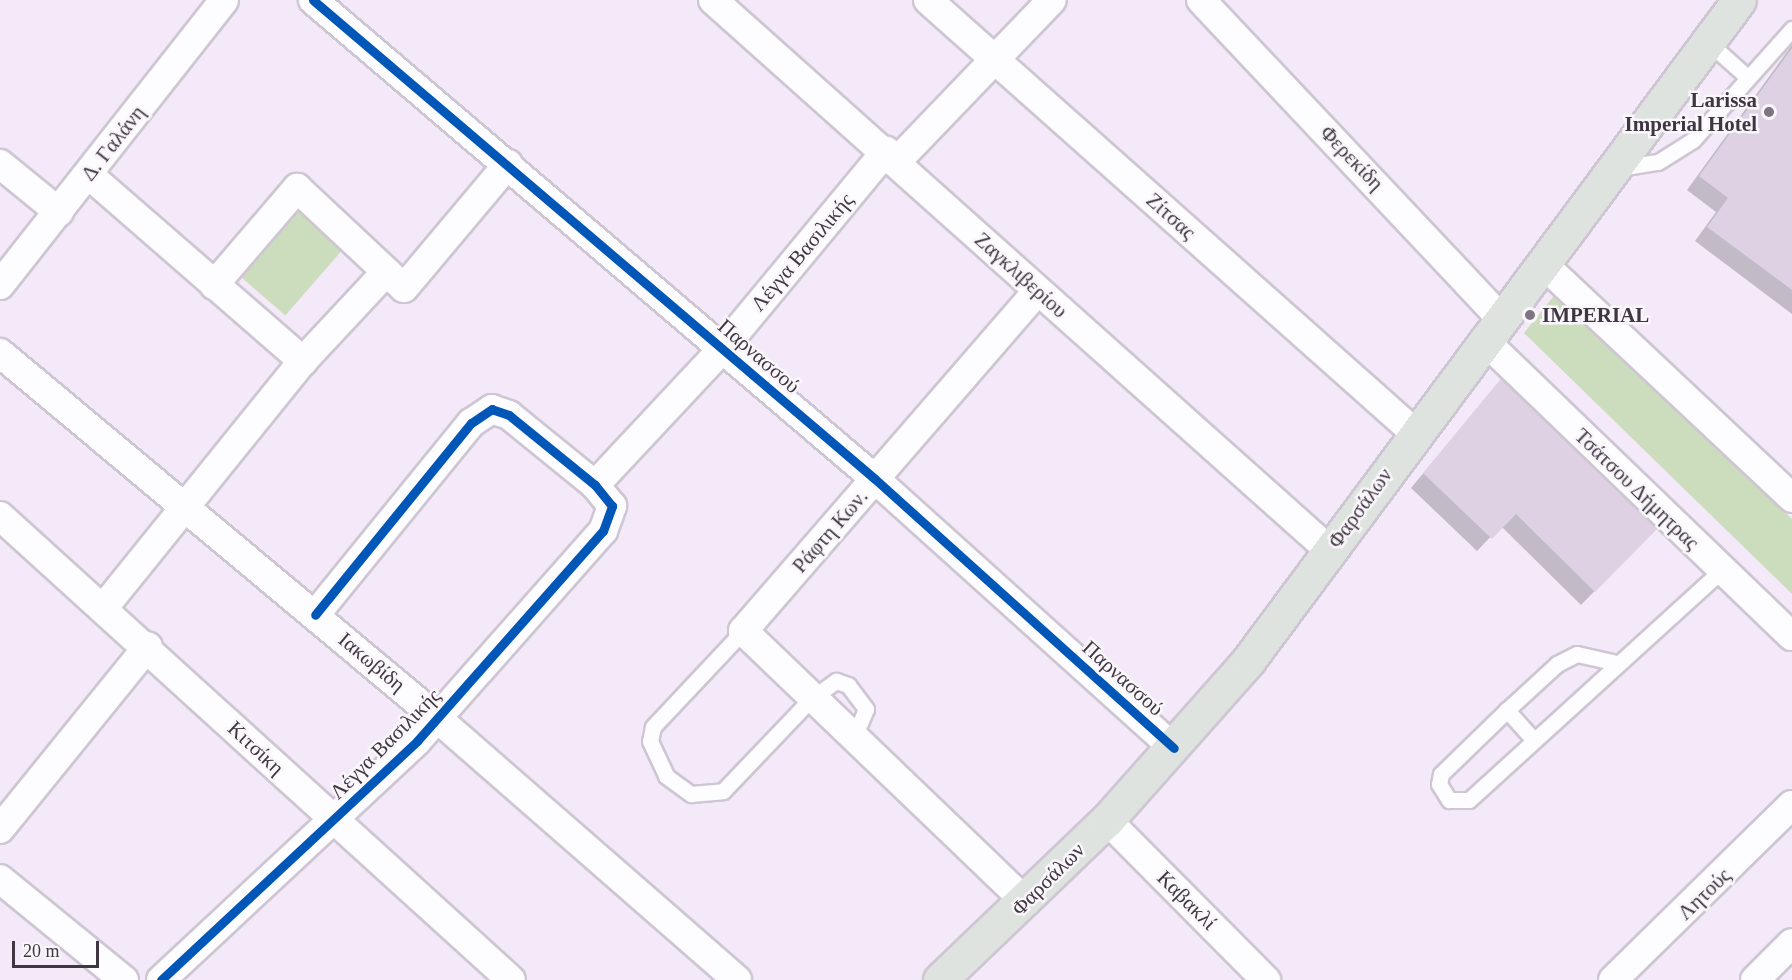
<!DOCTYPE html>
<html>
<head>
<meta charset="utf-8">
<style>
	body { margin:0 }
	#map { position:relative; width:1792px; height:980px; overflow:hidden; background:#f3e9f8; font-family:"Times New Roman",serif }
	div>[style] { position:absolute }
	.green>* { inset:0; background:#ccddbd; transform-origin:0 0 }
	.shadow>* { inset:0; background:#0003 }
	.building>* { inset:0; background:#ded1e4 }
	.roads { filter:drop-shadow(2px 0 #cec6d2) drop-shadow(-2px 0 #cec6d2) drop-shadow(0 2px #cec6d2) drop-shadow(0 -2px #cec6d2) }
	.service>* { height:15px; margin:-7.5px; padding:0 7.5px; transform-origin:7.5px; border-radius:7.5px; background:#fdfcfe }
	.minor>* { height:28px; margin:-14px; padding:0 14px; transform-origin:14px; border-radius:14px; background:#fdfcfe }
	.primary>* { height:33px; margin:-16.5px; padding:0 16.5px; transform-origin:16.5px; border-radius:16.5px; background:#dfe3df }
	.cycleway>* { height:9px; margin:-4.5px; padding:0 4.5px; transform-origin:4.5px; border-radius:4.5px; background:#0057b8 }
	.dots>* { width:16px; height:16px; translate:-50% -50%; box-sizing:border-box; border:3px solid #faf6fb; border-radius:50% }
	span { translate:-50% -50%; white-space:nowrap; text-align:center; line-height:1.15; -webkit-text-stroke:5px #faf6fb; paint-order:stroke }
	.poi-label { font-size:21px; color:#3e3741; font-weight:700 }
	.right { translate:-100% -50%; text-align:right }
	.left { translate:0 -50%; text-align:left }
	.street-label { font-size:21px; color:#3e3741 }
	.scale { position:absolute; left:12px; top:941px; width:87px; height:27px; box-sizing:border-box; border:3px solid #3e3741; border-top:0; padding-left:8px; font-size:18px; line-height:21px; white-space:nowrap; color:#3e3741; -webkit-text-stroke:4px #faf6fb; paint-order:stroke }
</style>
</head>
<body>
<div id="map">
	<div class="green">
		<i style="left:283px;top:181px;width:90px;height:100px;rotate:41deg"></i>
		<i style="clip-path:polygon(1557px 292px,1792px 519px,1792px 594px,1524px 333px)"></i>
	</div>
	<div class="shadow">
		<i style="clip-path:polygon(1792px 45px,1792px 314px,1695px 241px,1716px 212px,1687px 190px)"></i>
		<i style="clip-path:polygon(1504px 377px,1657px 527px,1581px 605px,1501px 526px,1477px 551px,1411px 488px)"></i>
	</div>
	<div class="building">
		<i style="clip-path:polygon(1792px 48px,1792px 290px,1707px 227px,1728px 198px,1699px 176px)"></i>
		<i style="clip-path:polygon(1504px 375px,1659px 527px,1595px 592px,1516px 514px,1492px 539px,1423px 473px)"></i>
	</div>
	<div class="roads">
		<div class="service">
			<i style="left:1708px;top:42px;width:51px;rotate:41.8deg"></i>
			<i style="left:1619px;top:168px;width:39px;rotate:-9deg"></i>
			<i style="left:1658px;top:162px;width:41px;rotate:-32.2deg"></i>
			<i style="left:1693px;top:140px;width:149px;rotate:-48.3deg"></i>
			<i style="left:743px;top:631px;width:132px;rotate:133.2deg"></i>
			<i style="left:653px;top:727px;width:14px;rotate:102deg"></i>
			<i style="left:650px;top:741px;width:38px;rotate:65deg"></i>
			<i style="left:666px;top:776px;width:31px;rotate:36deg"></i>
			<i style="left:691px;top:794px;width:32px;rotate:-5deg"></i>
			<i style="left:723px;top:791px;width:127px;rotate:-46.3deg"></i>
			<i style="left:811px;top:699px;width:31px;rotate:-36deg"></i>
			<i style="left:836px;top:681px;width:13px;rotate:18deg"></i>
			<i style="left:848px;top:685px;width:30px;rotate:53deg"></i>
			<i style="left:866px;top:709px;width:33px;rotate:113deg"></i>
			<i style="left:1507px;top:710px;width:92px;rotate:135.9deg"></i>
			<i style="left:1441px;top:774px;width:10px;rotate:101deg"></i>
			<i style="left:1439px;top:784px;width:19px;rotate:58deg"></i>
			<i style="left:1449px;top:800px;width:20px"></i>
			<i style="left:1469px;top:800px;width:342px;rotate:-42.3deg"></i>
			<i style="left:1532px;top:738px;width:38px;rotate:-132deg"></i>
			<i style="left:1507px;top:710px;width:68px;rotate:-42.6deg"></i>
			<i style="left:1557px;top:664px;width:22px;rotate:-27deg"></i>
			<i style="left:1577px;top:654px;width:41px;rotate:12.7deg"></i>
		</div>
		<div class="minor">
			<i style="left:313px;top:0;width:738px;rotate:40.44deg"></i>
			<i style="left:875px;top:479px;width:402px;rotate:42deg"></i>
			<i style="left:713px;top:0;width:826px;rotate:41.76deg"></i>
			<i style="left:928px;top:0;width:652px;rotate:41.64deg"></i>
			<i style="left:1201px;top:0;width:437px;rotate:46.7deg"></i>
			<i style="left:897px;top:161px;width:223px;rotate:-46.1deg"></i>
			<i style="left:0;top:164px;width:76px;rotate:39.1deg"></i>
			<i style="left:89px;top:175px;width:284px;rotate:41deg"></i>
			<i style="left:1543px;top:264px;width:342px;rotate:43.2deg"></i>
			<i style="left:0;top:285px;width:362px;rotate:-51.8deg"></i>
			<i style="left:214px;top:285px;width:128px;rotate:-49.4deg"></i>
			<i style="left:297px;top:188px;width:146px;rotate:43.1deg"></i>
			<i style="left:404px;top:288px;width:162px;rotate:-50deg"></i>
			<i style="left:1484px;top:340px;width:427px;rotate:43.9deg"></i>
			<i style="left:0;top:353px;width:569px;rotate:39.87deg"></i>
			<i style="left:437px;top:718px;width:398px;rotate:41.1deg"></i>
			<i style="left:595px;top:485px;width:187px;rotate:-46.9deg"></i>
			<i style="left:723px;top:348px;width:256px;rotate:-50.4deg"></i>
			<i style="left:0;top:516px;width:690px;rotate:42.24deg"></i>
			<i style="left:105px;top:606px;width:315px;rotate:-51.1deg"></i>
			<i style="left:303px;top:361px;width:122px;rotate:-47deg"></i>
			<i style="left:1107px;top:820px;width:226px;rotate:45.2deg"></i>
			<i style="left:0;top:829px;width:235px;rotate:-51deg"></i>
			<i style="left:0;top:879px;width:160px;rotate:39.2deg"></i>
			<i style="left:1026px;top:902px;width:392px;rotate:-136.2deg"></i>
			<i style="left:743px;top:631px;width:449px;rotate:-49.1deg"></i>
			<i style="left:161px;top:980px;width:350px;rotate:-43deg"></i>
			<i style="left:417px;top:741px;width:281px;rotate:-48.5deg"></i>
			<i style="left:603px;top:531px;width:27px;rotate:-70deg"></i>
			<i style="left:612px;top:506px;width:27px;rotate:-129deg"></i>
			<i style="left:595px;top:485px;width:111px;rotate:-140.9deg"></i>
			<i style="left:509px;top:415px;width:18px;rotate:-161deg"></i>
			<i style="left:492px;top:409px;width:25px;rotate:146deg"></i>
			<i style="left:471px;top:423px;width:247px;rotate:129.1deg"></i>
			<i style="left:1613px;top:980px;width:250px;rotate:-44.4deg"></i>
			<i style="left:1755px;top:980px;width:52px;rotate:-45deg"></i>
		</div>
		<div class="primary">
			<i style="left:940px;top:980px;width:231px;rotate:-43.8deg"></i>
			<i style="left:1107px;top:820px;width:213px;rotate:-48.4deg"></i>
			<i style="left:1248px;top:661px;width:823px;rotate:-53.39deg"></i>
		</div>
	</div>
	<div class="cycleway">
		<i style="left:313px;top:0;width:738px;rotate:40.44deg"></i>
		<i style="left:875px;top:479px;width:402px;rotate:42deg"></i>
		<i style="left:161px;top:980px;width:350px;rotate:-43deg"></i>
		<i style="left:417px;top:741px;width:281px;rotate:-48.5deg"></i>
		<i style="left:603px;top:531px;width:27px;rotate:-70deg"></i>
		<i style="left:612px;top:506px;width:27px;rotate:-129deg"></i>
		<i style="left:595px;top:485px;width:111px;rotate:-140.9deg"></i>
		<i style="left:509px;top:415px;width:18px;rotate:-161deg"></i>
		<i style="left:492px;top:409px;width:25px;rotate:146deg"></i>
		<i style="left:471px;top:423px;width:247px;rotate:129.1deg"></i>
	</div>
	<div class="dots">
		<i style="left:1769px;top:112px;background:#7d7581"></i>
		<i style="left:1530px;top:315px;background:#7d7581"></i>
	</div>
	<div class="poi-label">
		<span class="right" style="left:1757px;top:112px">Larissa<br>Imperial Hotel</span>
		<span class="left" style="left:1542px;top:315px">IMPERIAL</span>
	</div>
	<div class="street-label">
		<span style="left:113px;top:143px;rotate:-52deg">Δ. Γαλάνη</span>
		<span style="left:1352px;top:158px;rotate:46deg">Φερεκίδη</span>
		<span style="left:1171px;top:216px;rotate:42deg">Ζίτσας</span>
		<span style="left:802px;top:252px;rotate:-50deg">Λέγγα Βασιλικής</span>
		<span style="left:1021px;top:275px;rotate:42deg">Ζαγκλιβερίου</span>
		<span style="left:759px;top:356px;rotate:41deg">Παρνασσού</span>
		<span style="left:1637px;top:489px;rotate:44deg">Τσάτσου Δήμητρας</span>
		<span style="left:1360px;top:508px;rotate:-54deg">Φαρσάλων</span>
		<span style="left:830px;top:531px;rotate:-49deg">Ράφτη Κων.</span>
		<span style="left:372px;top:662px;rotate:40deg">Ιακωβίδη</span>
		<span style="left:1123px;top:678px;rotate:42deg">Παρνασσού</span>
		<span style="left:385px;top:744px;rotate:-45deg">Λέγγα Βασιλικής</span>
		<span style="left:256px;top:748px;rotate:43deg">Κιτσίκη</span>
		<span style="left:1048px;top:879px;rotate:-45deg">Φαρσάλων</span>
		<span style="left:1704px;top:894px;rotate:-44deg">Λητούς</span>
		<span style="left:1187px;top:900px;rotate:45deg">Καβακλί</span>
	</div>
	<div class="scale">20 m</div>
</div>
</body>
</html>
